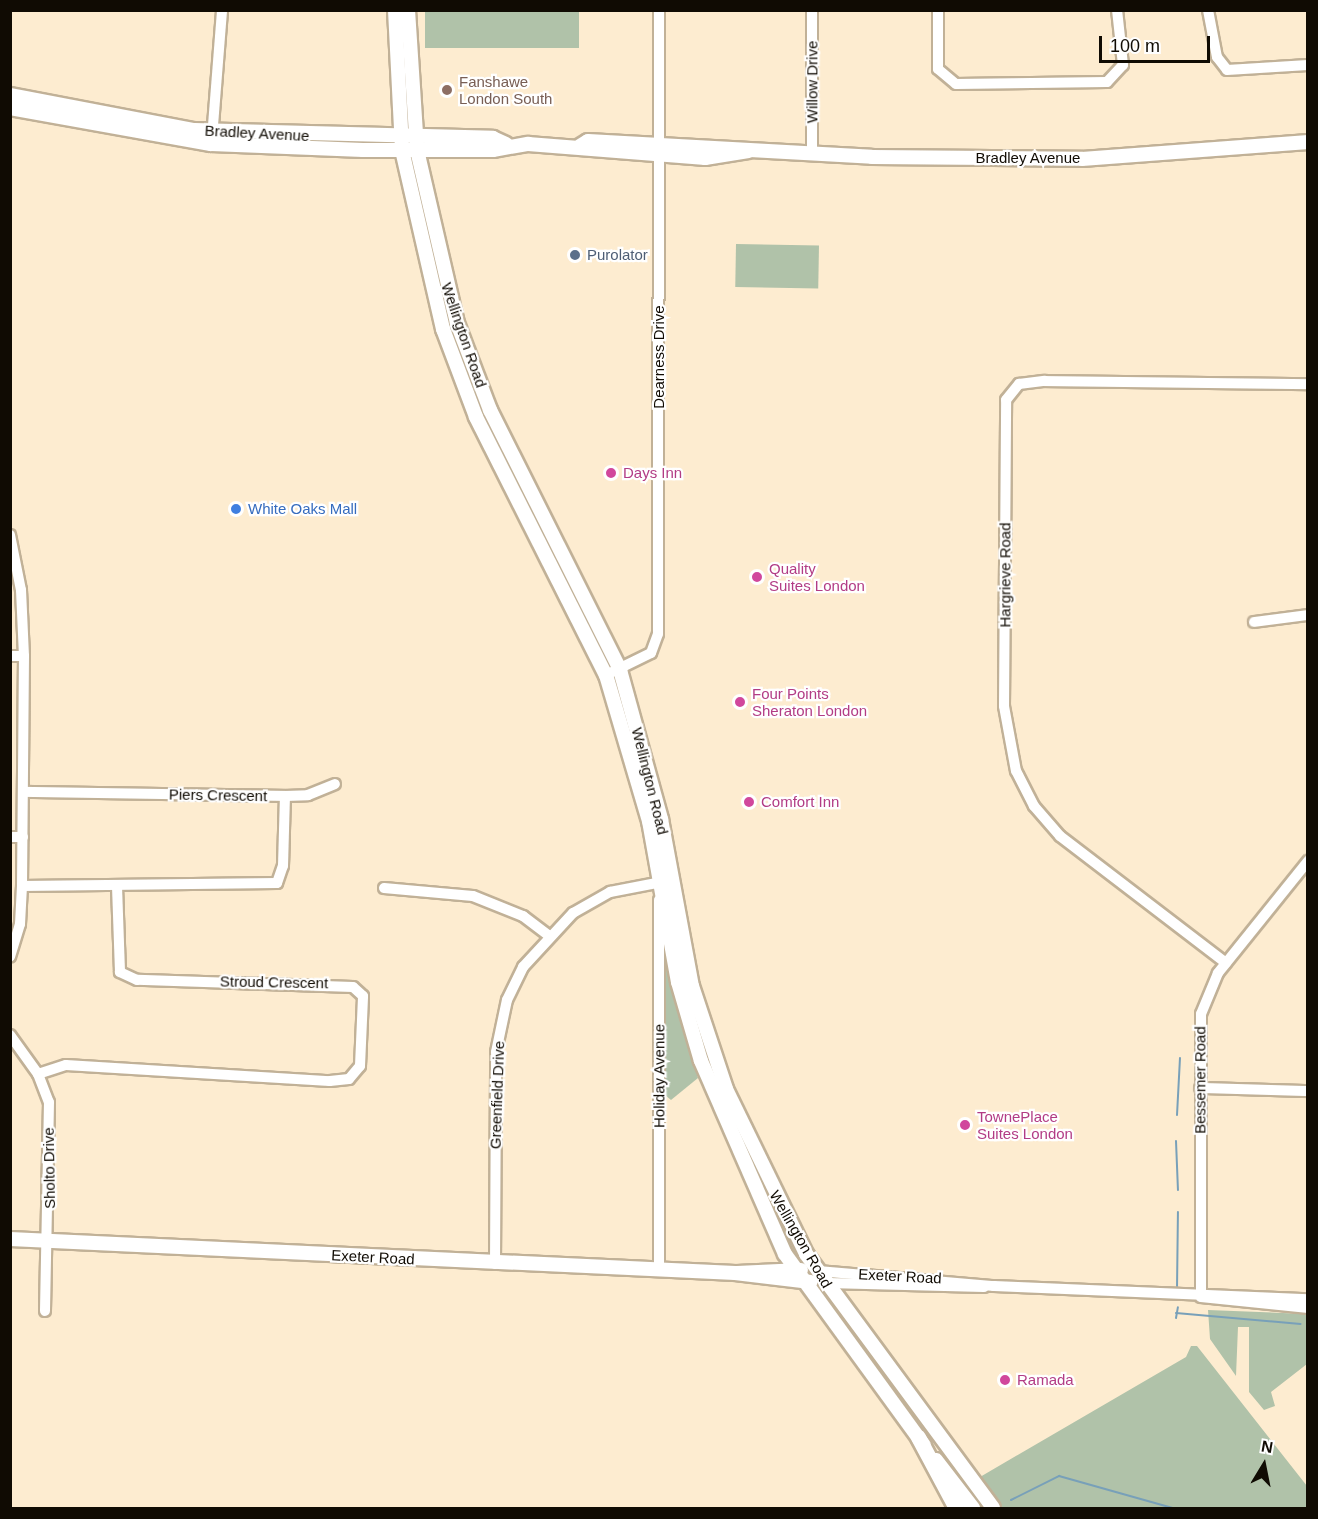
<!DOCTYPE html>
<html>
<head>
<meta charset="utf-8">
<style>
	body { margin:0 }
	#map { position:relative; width:1318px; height:1519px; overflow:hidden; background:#fdecd0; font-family:Helvetica,sans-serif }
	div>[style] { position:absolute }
	.green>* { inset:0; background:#b0c2a9; transform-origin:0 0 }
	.stream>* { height:2px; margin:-1px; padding:0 1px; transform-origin:1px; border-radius:1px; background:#78a0b9 }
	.roads { filter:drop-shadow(2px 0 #c1b197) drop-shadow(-2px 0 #c1b197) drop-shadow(0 2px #c1b197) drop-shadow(0 -2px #c1b197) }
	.minor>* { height:10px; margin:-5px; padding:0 5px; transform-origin:5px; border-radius:5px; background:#fff }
	.major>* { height:14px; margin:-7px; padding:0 7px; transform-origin:7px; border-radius:7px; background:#fff }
	.highway>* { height:15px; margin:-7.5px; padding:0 7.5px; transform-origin:7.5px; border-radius:7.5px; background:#fff }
	.dots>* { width:16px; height:16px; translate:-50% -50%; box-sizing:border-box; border:3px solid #fff; border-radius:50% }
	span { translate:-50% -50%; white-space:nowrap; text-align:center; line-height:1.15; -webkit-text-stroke:4.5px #fff; paint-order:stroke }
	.education-label { font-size:15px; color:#785e54 }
	.left { translate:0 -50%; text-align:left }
	.street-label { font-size:15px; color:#100b03 }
	.service-label { font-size:15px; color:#4e5e75 }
	.hotel-label { font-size:15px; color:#b23c85 }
	.shop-label { font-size:15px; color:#366cbe }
	.frame { position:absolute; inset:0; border:12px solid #100b03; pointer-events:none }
	.north { position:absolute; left:1234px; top:1435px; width:60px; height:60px; -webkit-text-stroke:4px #fff; paint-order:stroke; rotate:10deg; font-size:16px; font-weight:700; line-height:24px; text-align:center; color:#100b03 }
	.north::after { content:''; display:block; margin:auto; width:21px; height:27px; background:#100b03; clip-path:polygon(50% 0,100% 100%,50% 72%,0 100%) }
	.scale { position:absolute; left:1099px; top:36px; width:111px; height:27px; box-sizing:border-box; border:3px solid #100b03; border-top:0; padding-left:8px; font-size:18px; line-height:21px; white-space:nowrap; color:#100b03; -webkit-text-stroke:4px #fff; paint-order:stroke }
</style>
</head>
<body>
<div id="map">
	<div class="green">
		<i style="left:425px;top:11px;width:154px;height:37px"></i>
		<i style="left:736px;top:244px;width:83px;height:43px;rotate:1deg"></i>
		<i style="clip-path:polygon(664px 959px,698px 1078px,671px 1100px,665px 1095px)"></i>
		<i style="clip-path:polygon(1208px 1310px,1307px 1314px,1307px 1364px,1271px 1392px,1275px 1406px,1264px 1410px,1249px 1392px,1249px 1327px,1238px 1327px,1236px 1376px,1210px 1339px)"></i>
		<i style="clip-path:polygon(1191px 1346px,1197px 1346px,1307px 1486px,1307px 1508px,1001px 1508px,980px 1477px,1186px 1357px)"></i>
	</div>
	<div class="stream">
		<i style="left:1177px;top:1115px;width:57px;rotate:-87deg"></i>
		<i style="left:1176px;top:1141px;width:49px;rotate:87.7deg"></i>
		<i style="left:1177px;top:1289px;width:77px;rotate:-89.3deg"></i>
		<i style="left:1176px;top:1313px;width:125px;rotate:5deg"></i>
		<i style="left:1176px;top:1318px;width:11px;rotate:-80deg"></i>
		<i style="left:1011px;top:1500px;width:54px;rotate:-26.6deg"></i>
		<i style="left:1059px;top:1476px;width:118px;rotate:15.7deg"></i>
	</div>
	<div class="roads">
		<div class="minor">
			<i style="left:812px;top:10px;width:143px;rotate:90deg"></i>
			<i style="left:938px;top:10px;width:59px;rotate:90deg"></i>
			<i style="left:938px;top:69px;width:23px;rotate:40deg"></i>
			<i style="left:956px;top:84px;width:151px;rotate:-0.8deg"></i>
			<i style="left:1107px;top:82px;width:23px;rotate:-47deg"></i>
			<i style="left:1123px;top:65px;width:55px;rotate:-96.2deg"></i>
			<i style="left:1208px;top:10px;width:48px;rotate:79.2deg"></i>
			<i style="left:1217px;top:57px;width:16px;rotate:52deg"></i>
			<i style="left:1227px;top:70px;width:81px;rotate:-3.5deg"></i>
			<i style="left:212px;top:138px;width:128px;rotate:-85.5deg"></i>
			<i style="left:10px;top:535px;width:56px;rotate:78.7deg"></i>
			<i style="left:21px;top:590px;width:66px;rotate:87.4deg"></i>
			<i style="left:24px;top:656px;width:230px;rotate:90.5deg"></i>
			<i style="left:22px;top:886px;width:38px;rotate:93deg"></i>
			<i style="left:20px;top:924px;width:34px;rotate:107deg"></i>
			<i style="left:1254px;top:622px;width:54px;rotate:-7.4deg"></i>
			<i style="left:10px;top:656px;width:14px"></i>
			<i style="left:606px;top:675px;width:50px;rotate:-26.1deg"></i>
			<i style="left:651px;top:653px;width:20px;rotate:-70deg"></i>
			<i style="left:658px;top:634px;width:624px;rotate:-89.91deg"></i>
			<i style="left:285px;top:796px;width:23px;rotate:-2deg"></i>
			<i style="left:308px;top:795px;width:29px;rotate:-22deg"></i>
			<i style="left:10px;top:837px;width:13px"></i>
			<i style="left:22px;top:886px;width:255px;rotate:-0.7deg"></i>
			<i style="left:277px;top:883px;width:18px;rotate:-71deg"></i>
			<i style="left:283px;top:866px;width:70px;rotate:-88.4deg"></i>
			<i style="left:285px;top:796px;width:262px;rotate:-179.1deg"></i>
			<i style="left:384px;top:888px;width:89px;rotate:5.1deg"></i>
			<i style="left:473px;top:896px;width:54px;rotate:21.8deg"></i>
			<i style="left:523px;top:916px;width:31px;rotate:37deg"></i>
			<i style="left:1226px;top:963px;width:209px;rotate:-142.6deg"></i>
			<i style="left:1060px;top:836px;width:40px;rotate:-131deg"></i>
			<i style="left:1034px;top:806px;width:39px;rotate:-117deg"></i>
			<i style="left:1016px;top:771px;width:66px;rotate:-100.5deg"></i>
			<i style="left:1004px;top:706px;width:306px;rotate:-89.6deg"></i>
			<i style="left:1006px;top:400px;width:21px;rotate:-51deg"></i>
			<i style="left:1019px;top:384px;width:26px;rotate:-7deg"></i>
			<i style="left:1045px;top:381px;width:263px;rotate:0.7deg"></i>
			<i style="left:10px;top:1035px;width:48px;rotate:54.3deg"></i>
			<i style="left:38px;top:1074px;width:30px;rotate:69deg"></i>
			<i style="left:49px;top:1102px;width:209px;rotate:91.1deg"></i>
			<i style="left:38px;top:1074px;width:29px;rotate:-18deg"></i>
			<i style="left:66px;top:1065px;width:264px;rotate:3.5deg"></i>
			<i style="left:330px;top:1081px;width:19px;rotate:-6deg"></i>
			<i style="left:349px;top:1079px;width:17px;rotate:-50deg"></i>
			<i style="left:360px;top:1066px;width:70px;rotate:-87.5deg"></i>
			<i style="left:363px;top:996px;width:13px;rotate:-138deg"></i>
			<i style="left:353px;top:987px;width:216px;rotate:-178.1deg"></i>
			<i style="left:137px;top:980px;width:19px;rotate:-155deg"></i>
			<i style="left:120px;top:972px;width:85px;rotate:-92deg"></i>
			<i style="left:1200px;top:1088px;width:108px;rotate:1.6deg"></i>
			<i style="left:495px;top:1264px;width:212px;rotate:-89.7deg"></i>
			<i style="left:496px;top:1052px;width:53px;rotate:-78.1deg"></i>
			<i style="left:507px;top:1000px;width:37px;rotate:-64deg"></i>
			<i style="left:523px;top:967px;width:74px;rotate:-47.2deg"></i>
			<i style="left:573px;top:913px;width:43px;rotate:-29.6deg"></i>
			<i style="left:610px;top:892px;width:58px;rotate:-10.9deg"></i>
			<i style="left:659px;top:1271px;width:371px;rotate:-90deg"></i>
			<i style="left:818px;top:1271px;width:177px;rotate:4.9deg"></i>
			<i style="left:994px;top:1286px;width:314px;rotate:2.4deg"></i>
			<i style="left:827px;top:1283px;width:157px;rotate:1.5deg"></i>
			<i style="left:1201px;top:1297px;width:283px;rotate:-90deg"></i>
			<i style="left:1201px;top:1014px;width:44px;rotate:-67.5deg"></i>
			<i style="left:1218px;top:973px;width:144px;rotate:-51.2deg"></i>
			<i style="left:1201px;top:1297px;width:108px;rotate:5.9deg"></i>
		</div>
		<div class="major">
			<i style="left:395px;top:10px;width:140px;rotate:87.1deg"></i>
			<i style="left:402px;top:150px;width:184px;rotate:77.1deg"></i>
			<i style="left:443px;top:329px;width:94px;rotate:69.4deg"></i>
			<i style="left:476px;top:417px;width:289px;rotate:63.3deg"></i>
			<i style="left:606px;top:675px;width:152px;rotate:73.6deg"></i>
			<i style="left:649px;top:821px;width:164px;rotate:79.8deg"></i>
			<i style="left:678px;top:982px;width:82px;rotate:73.8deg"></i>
			<i style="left:701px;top:1061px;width:210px;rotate:66.5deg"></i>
			<i style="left:785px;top:1254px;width:236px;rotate:54deg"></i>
			<i style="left:408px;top:10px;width:140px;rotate:86.3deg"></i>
			<i style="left:417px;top:150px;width:178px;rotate:77deg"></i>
			<i style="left:457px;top:323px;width:93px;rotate:69.2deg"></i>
			<i style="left:490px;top:410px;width:291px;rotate:63.4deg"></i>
			<i style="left:620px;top:670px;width:155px;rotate:74.6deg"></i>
			<i style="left:661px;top:819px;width:170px;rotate:79.5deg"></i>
			<i style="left:692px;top:986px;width:108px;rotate:71.7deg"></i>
			<i style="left:726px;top:1089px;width:183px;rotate:64.1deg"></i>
			<i style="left:806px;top:1254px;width:315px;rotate:53.6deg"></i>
			<i style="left:10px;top:95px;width:187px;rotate:10.8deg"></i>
			<i style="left:194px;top:130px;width:299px;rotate:1.5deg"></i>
			<i style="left:493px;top:138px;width:14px;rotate:25deg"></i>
			<i style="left:10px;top:108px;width:204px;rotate:10.2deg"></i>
			<i style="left:211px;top:144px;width:152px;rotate:2.3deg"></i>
			<i style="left:363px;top:150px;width:130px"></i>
			<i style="left:493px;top:150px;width:36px;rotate:-10deg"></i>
			<i style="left:528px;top:144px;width:178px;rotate:4.5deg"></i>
			<i style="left:705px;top:158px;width:44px;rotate:-9.2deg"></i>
			<i style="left:580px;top:146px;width:9px;rotate:-32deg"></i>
			<i style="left:588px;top:141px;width:284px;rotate:3.2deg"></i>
			<i style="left:872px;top:157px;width:210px;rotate:0.5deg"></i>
			<i style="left:1082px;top:159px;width:227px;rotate:-4.3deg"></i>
			<i style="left:10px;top:1239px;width:726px;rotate:2.69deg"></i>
			<i style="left:735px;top:1273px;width:76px;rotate:6.8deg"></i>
			<i style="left:737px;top:1273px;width:64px;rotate:-2.7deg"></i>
			<i style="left:936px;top:1460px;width:61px;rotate:52.4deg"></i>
		</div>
		<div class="highway">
			<i style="left:918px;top:1437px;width:81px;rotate:61.8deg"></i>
		</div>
	</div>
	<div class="dots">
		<i style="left:447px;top:90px;background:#8d6e63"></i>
		<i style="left:575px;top:255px;background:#5c6f8a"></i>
		<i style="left:611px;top:473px;background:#d1479c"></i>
		<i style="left:236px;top:509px;background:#3f7fe0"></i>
		<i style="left:757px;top:577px;background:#d1479c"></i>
		<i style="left:740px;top:702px;background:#d1479c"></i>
		<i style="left:749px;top:802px;background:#d1479c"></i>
		<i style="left:965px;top:1125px;background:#d1479c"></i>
		<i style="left:1005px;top:1380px;background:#d1479c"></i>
	</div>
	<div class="education-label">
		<span class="left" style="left:459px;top:90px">Fanshawe<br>London South</span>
	</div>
	<div class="street-label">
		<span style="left:812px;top:82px;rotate:-90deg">Willow Drive</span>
		<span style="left:257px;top:133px;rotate:3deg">Bradley Avenue</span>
		<span style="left:1028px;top:158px">Bradley Avenue</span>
		<span style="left:464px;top:335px;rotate:71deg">Wellington Road</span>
		<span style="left:659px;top:357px;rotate:-90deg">Dearness Drive</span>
		<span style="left:1005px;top:575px;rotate:-90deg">Hargrieve Road</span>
		<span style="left:650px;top:781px;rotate:76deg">Wellington Road</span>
		<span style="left:218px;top:795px;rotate:1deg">Piers Crescent</span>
		<span style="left:274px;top:982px;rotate:1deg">Stroud Crescent</span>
		<span style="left:659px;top:1076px;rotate:-90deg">Holiday Avenue</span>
		<span style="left:1200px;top:1080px;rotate:-90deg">Bessemer Road</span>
		<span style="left:497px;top:1095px;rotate:-88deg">Greenfield Drive</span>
		<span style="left:49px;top:1168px;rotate:-91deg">Sholto Drive</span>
		<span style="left:801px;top:1239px;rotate:60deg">Wellington Road</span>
		<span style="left:373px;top:1257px;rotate:3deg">Exeter Road</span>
		<span style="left:900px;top:1276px;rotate:3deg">Exeter Road</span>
	</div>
	<div class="service-label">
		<span class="left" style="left:587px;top:255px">Purolator</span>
	</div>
	<div class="hotel-label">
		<span class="left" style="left:623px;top:473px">Days Inn</span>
		<span class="left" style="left:769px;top:577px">Quality<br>Suites London</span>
		<span class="left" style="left:752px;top:702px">Four Points<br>Sheraton London</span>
		<span class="left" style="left:761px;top:802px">Comfort Inn</span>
		<span class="left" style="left:977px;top:1125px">TownePlace<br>Suites London</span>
		<span class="left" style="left:1017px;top:1380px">Ramada</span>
	</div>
	<div class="shop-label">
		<span class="left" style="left:248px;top:509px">White Oaks Mall</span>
	</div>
	<div class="frame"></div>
	<div class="north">N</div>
	<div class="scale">100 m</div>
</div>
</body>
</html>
